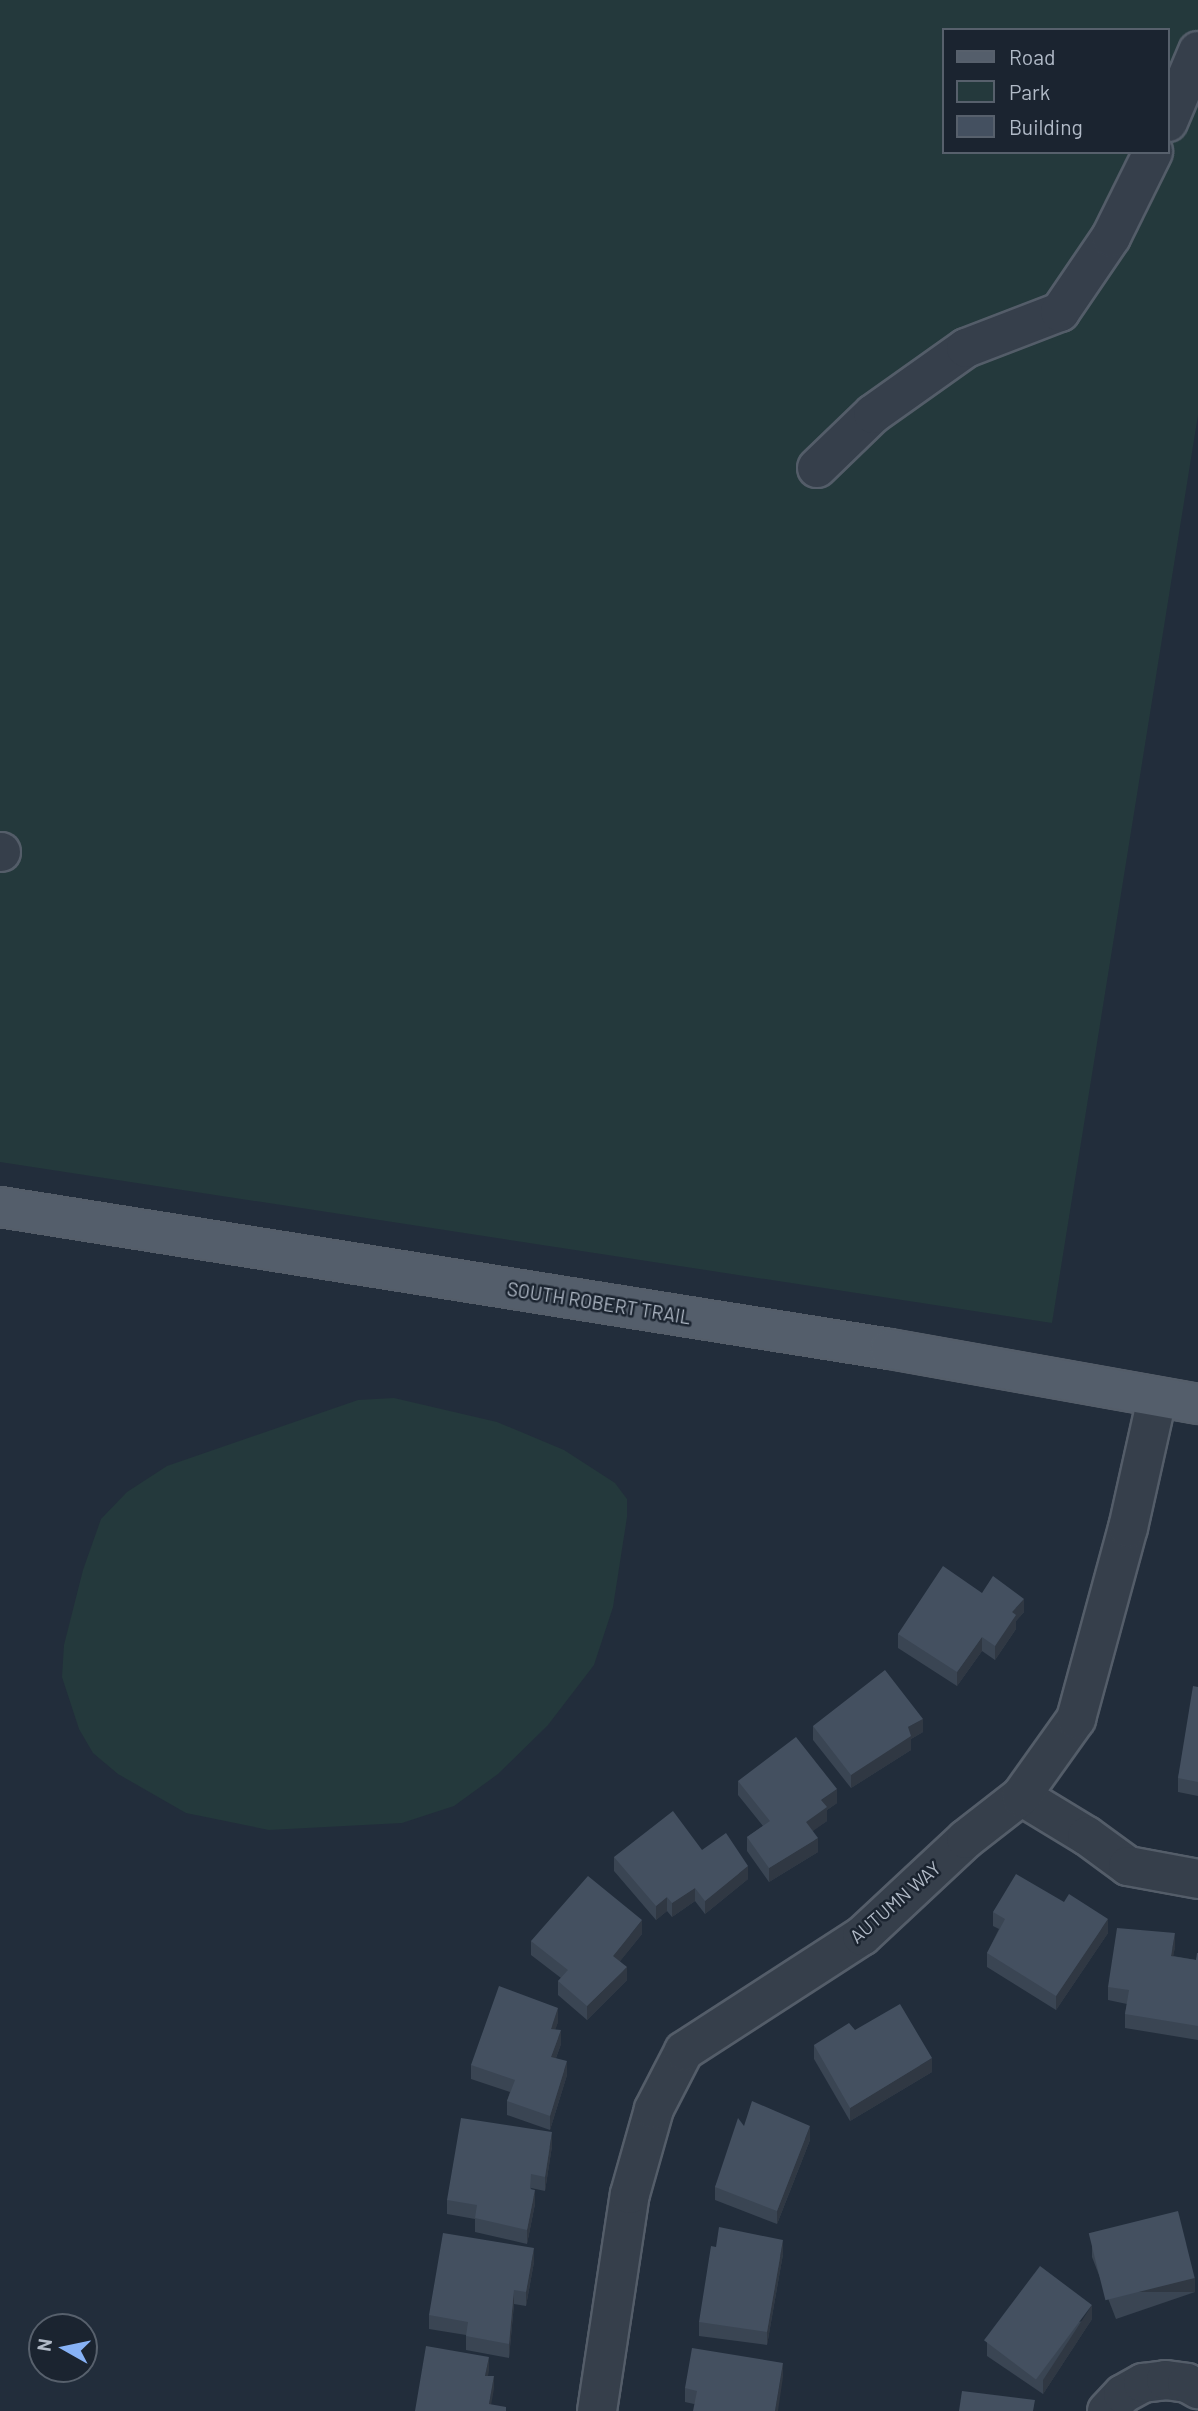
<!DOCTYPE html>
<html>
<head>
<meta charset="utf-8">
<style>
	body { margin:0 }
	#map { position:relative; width:1198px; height:2411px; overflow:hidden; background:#222d3b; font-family:Barlow,sans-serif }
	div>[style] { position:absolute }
	.green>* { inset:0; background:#24393c }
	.roads { filter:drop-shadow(2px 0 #545d69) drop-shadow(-2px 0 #545d69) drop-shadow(0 2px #545d69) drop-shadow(0 -2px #545d69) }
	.minor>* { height:38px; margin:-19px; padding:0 19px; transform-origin:19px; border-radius:19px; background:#363f4b }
	.major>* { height:38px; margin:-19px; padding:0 19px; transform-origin:19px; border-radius:19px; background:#545e6b }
	.wall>* { inset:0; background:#3a4553 }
	.shaded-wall>* { inset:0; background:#303843; transform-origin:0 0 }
	.building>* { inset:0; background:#445060; transform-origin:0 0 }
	span { translate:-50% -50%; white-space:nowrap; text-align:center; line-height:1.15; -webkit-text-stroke:5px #1b2430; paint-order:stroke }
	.street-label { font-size:19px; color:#b1bac7 }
	.legend { position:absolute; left:942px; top:28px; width:228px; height:126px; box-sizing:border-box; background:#1b2430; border:2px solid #57606c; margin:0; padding:9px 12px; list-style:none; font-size:21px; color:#b1bac7 }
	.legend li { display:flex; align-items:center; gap:14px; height:35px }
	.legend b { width:35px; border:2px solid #57606c }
	.north { position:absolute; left:28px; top:2313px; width:70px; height:70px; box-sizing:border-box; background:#1b2430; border:2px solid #57606c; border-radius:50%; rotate:279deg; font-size:19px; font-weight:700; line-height:28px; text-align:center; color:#b1bac7 }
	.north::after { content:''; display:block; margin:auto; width:24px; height:32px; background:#87b2f6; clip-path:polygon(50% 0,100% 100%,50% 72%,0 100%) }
</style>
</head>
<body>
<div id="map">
	<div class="green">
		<i style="clip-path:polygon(evenodd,0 0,1198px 0,1198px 415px,1052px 1323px,0 1162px,0 0,944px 30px,1168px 30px,1168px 152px,944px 152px,944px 30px)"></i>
		<i style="clip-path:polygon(394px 1398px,497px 1422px,564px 1450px,615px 1483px,627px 1499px,627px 1517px,613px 1607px,594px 1665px,548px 1725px,498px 1774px,454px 1806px,402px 1823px,269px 1830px,186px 1813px,118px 1774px,93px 1753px,79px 1729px,62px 1677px,64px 1645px,83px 1570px,101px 1519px,127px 1492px,167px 1466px,358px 1400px)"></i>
	</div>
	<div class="roads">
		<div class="minor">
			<i style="left:1168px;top:122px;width:77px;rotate:-67.1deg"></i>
			<i style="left:817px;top:468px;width:78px;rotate:-44deg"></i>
			<i style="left:873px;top:414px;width:114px;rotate:-35.4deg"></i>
			<i style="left:966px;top:348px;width:101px;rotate:-21deg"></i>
			<i style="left:1060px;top:312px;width:91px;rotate:-55.8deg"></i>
			<i style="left:1111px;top:237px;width:95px;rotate:-63.7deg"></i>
			<i style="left:0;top:852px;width:1px"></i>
			<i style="left:1021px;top:1796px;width:77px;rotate:31.2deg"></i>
			<i style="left:1087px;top:1836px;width:51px;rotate:36.2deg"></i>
			<i style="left:1128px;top:1866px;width:71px;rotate:10.5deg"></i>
			<i style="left:597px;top:2411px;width:219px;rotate:-81.4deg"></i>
			<i style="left:630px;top:2194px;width:88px;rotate:-74.2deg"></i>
			<i style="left:654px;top:2109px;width:65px;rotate:-62.7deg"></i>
			<i style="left:684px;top:2051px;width:212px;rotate:-32.9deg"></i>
			<i style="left:862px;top:1936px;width:142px;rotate:-43deg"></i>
			<i style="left:966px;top:1839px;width:70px;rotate:-38deg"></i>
			<i style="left:1021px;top:1796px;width:95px;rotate:-54.5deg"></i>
			<i style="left:1076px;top:1719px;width:198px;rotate:-74.8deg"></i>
			<i style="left:1128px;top:1528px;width:133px;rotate:-77.4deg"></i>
			<i style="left:1107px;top:2411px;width:23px;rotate:-47deg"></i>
			<i style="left:1123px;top:2394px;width:23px;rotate:-29deg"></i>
			<i style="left:1143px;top:2383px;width:23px;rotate:-7deg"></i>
			<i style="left:1166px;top:2380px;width:21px;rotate:8deg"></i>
			<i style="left:1187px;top:2383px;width:13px;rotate:29deg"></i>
		</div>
		<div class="major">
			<i style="left:0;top:1207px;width:901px;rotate:9.07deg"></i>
			<i style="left:890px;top:1349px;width:313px;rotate:10.1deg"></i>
		</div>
	</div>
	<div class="wall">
		<i style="clip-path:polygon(982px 1593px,1024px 1612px,1016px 1621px,1016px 1629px,995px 1660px,982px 1651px,957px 1686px,898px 1648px,898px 1634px)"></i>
		<i style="clip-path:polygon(1198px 1687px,1198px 1796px,1178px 1792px,1178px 1778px)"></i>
		<i style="clip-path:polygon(813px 1726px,923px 1732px,911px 1739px,911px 1750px,851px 1788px,813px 1740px)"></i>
		<i style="clip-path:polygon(738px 1781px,837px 1803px,827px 1810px,827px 1821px,812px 1831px,818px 1852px,769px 1882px,747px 1851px,747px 1837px,763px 1826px,738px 1795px)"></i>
		<i style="clip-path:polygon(702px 1850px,748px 1879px,705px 1914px,695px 1901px,672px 1917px,667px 1911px,656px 1920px,614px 1871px,614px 1857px)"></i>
		<i style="clip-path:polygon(1064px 1902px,1108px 1933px,1056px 2010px,987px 1967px,987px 1953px,999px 1929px,993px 1926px,993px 1912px)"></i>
		<i style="clip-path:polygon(642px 1934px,620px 1961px,627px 1980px,587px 2020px,558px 1995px,558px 1981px,561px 1978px,531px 1955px,531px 1941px)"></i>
		<i style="clip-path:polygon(1175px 1947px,1173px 1956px,1196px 1960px,1198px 1953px,1198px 2040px,1125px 2028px,1125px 2014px,1127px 2004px,1108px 2000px,1108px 1987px)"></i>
		<i style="clip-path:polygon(558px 2022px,555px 2029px,561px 2044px,556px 2058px,567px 2075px,550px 2130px,507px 2115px,507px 2101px,510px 2092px,471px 2079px,471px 2065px)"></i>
		<i style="clip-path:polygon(855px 2030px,932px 2072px,850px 2121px,814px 2059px,814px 2045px)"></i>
		<i style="clip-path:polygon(744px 2126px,810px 2140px,777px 2224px,715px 2200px,715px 2187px)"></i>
		<i style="clip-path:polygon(552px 2146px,545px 2191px,531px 2188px,535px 2204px,527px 2244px,475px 2232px,475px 2219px,447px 2214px,447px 2200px)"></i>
		<i style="clip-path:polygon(1092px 2243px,1195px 2292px,1116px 2319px,1092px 2257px)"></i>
		<i style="clip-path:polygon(783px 2254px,767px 2345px,699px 2336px,699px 2322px)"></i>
		<i style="clip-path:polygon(534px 2262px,526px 2306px,514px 2304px,509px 2358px,466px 2350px,466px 2335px,429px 2329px,429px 2315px)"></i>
		<i style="clip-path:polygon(1092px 2319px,1043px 2394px,987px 2356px,987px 2342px)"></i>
		<i style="clip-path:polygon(783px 2377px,694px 2404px,685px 2402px,685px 2388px)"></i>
	</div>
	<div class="shaded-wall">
		<i style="clip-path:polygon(1024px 1599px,1024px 1612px,1016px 1621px,1016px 1629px,995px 1660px,995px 1646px,1012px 1612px)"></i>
		<i style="clip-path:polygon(982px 1637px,982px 1651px,957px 1686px,957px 1672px)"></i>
		<i style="clip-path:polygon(923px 1719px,923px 1732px,911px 1739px,911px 1750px,851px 1788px,851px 1775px,908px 1727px)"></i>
		<i style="clip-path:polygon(837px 1789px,837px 1803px,827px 1810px,827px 1821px,806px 1836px,806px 1822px,821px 1800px)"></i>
		<i style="clip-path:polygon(818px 1838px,818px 1852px,769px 1882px,769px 1868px)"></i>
		<i style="clip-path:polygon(748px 1866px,748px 1879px,705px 1914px,705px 1901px)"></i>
		<i style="clip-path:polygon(695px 1888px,695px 1901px,672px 1917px,672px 1903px)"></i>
		<i style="clip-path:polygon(667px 1897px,667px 1911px,656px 1920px,656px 1906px)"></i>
		<i style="clip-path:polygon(1108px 1919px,1108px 1933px,1056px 2010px,1056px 1996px)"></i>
		<i style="clip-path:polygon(642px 1920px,642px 1934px,613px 1970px,613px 1956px)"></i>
		<i style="clip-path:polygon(1175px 1933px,1175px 1947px,1171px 1969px,1171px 1956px)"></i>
		<i style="clip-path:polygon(627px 1967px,627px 1980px,587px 2020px,587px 2006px)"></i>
		<i style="clip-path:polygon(558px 2008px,558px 2022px,551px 2043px,551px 2029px)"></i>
		<i style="clip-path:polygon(561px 2030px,561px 2044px,551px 2071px,551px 2057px)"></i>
		<i style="clip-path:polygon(932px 2058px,932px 2072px,850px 2121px,850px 2108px)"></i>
		<i style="clip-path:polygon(567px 2061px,567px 2075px,550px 2130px,550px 2116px)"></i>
		<i style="clip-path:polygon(810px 2126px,810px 2140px,777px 2224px,777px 2211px)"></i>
		<i style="clip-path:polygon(552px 2132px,552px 2146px,545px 2191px,545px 2177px)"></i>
		<i style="clip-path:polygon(535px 2190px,535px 2204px,527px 2244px,527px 2230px)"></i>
		<i style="clip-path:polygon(783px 2240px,783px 2254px,767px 2345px,767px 2332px)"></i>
		<i style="clip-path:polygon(534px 2248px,534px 2262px,526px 2306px,526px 2292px)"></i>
		<i style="left:1195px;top:2278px;width:14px;height:83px;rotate:90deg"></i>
		<i style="clip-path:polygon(514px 2290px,514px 2304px,509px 2358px,509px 2344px)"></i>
		<i style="clip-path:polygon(1092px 2305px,1092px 2319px,1043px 2394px,1043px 2380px)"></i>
		<i style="clip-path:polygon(489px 2357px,489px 2371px,485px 2390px,485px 2376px)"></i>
		<i style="clip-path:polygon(783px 2363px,783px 2377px,778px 2411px,775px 2411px)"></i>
		<i style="clip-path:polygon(494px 2376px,494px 2389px,490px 2411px,489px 2404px)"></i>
	</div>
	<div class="building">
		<i style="clip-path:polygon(943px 1566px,982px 1593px,993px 1576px,1024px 1599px,1012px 1612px,1016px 1615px,995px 1646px,982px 1637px,957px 1672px,898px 1634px)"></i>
		<i style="clip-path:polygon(885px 1670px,923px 1719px,908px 1727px,911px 1736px,851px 1775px,813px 1726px)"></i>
		<i style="clip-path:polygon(1193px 1686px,1198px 1687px,1198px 1782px,1178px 1778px)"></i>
		<i style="clip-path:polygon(796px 1737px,837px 1789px,821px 1800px,827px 1807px,806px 1822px,818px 1838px,769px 1868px,747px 1837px,770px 1821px,738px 1781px)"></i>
		<i style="clip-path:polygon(673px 1811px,702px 1850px,726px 1833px,748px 1866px,705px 1901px,695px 1888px,672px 1903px,667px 1897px,656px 1906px,614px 1857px)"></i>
		<i style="clip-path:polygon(1016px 1874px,1064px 1902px,1069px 1894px,1108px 1919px,1056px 1996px,987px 1953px,1005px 1919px,993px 1912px)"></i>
		<i style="clip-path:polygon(588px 1876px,642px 1920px,613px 1956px,627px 1967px,587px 2006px,558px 1981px,568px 1970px,531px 1941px)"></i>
		<i style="clip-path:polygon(1117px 1928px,1175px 1933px,1171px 1956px,1196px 1960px,1197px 1953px,1198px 1953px,1198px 2026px,1125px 2014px,1129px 1990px,1108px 1987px)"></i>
		<i style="clip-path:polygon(499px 1986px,558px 2008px,551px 2029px,561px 2030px,551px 2057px,567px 2061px,550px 2116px,507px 2101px,515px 2080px,471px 2065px)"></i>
		<i style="clip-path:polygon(900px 2004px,932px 2058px,850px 2108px,814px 2045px,849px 2023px,855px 2030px)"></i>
		<i style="clip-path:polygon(752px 2101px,810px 2126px,777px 2211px,715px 2187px,738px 2118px,744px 2126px)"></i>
		<i style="clip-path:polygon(461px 2118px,552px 2132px,545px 2177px,531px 2174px,530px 2189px,535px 2190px,527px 2230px,475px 2218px,477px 2205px,447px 2200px)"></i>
		<i style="left:1178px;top:2211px;width:69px;height:92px;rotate:76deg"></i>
		<i style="clip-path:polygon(719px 2227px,783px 2240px,767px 2332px,699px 2322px,711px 2246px,716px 2247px)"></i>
		<i style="clip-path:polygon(443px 2233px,534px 2248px,526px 2292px,514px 2290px,509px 2344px,466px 2336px,468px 2322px,429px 2315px)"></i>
		<i style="left:1040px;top:2266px;width:65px;height:93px;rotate:37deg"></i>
		<i style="clip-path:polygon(426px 2346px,489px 2357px,485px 2376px,494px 2376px,489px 2404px,506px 2407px,506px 2411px,415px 2411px)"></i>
		<i style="clip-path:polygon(692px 2348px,783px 2363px,775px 2411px,693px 2411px,697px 2391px,685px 2388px)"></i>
		<i style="clip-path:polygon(962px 2391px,1035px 2400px,1033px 2411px,959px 2411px)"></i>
	</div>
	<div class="street-label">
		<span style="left:599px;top:1303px;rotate:9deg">SOUTH ROBERT TRAIL</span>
		<span style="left:895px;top:1902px;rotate:-41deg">AUTUMN WAY</span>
	</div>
	<ul class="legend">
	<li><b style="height:9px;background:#545e6b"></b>Road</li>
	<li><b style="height:19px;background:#24393c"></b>Park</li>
	<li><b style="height:19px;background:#445060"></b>Building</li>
	</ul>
	<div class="north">N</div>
</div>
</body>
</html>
